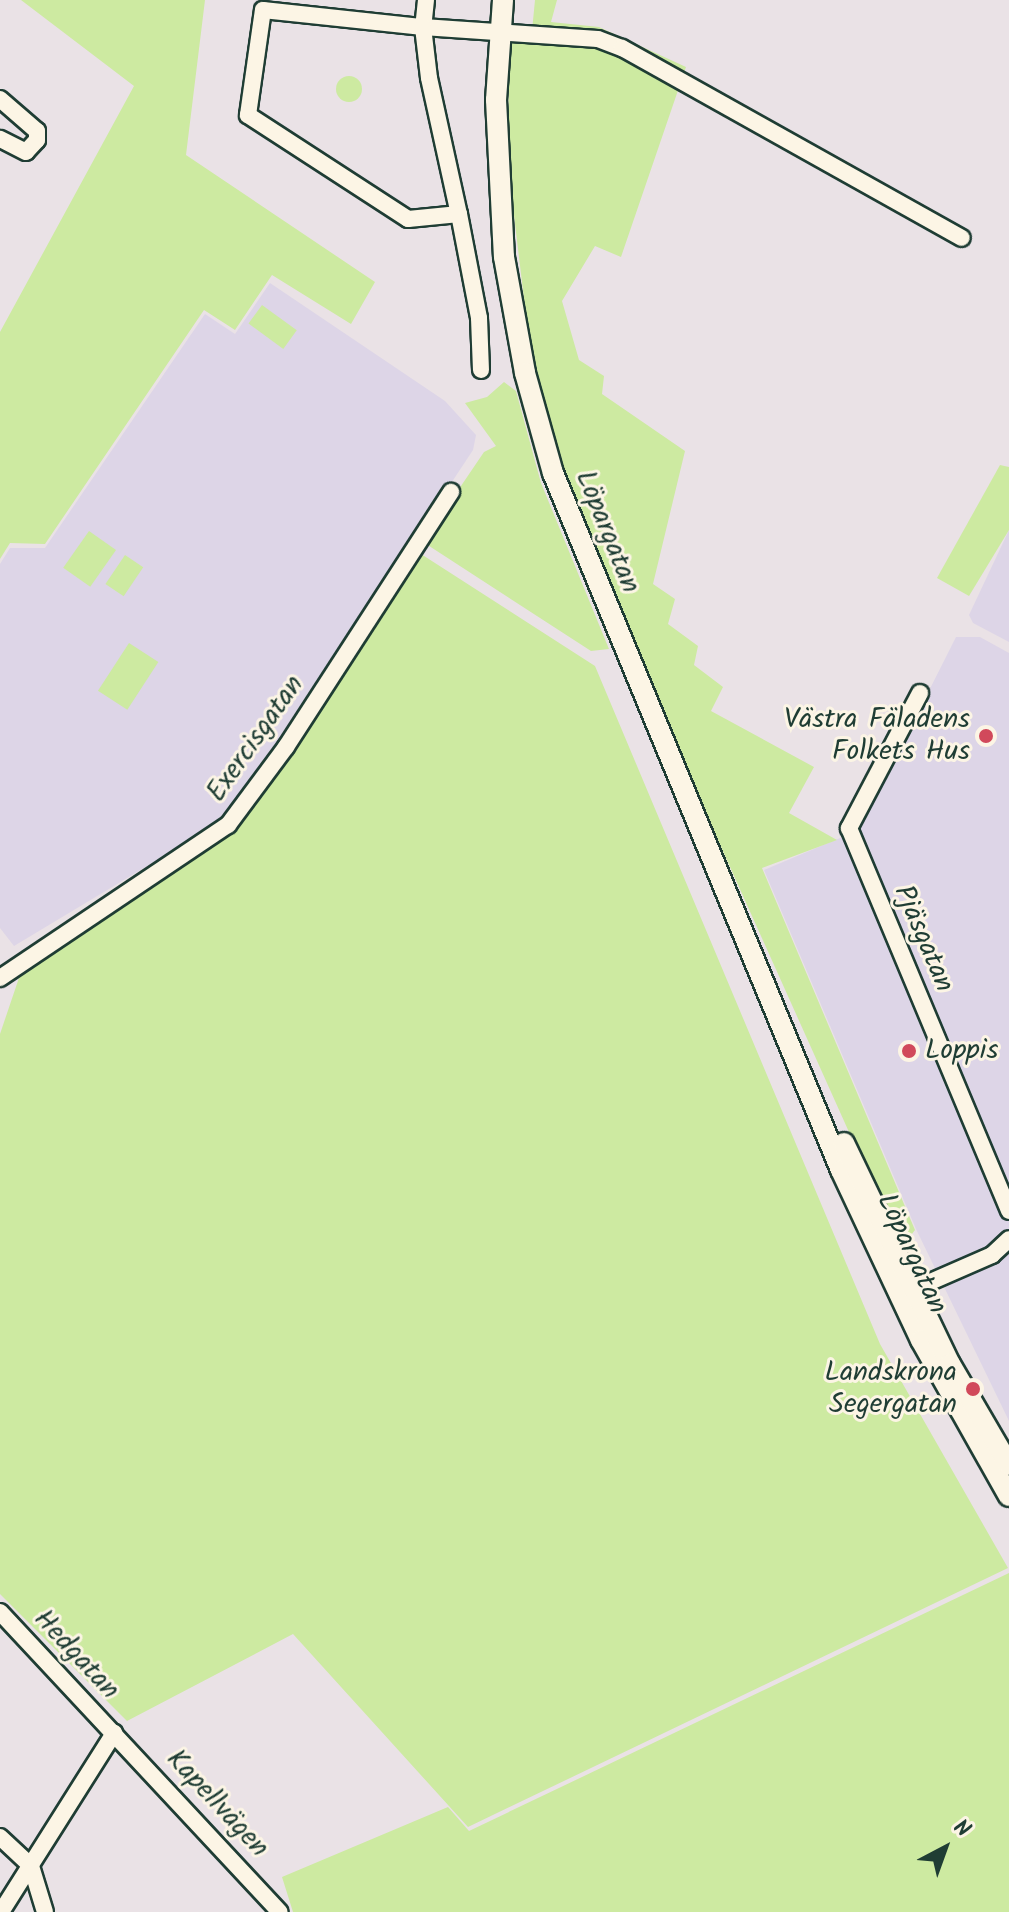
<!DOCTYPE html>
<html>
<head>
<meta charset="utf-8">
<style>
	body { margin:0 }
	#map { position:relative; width:1009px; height:1912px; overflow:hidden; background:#eae2e6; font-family:Kalam,sans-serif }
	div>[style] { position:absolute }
	.built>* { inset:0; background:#ddd5e7 }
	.green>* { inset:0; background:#cdeaa1; transform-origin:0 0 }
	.round { border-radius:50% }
	.roads { filter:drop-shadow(2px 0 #1f3d34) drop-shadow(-2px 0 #1f3d34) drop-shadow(0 2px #1f3d34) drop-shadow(0 -2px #1f3d34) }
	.minor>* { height:16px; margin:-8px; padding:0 8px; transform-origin:8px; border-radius:8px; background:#fcf5e5 }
	.tertiary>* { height:20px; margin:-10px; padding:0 10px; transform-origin:10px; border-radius:10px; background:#fcf5e5 }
	.dots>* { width:22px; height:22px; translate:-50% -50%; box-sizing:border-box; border:4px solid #fcf5e5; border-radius:50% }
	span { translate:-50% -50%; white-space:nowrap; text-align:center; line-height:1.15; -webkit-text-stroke:6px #fcf5e5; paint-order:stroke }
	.street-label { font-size:28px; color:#1f3d34 }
	.poi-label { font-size:28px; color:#1f3d34 }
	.right { translate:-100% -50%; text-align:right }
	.left { translate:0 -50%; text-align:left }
	.north { position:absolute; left:905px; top:1808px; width:80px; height:80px; -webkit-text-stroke:6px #fcf5e5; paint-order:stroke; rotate:41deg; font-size:22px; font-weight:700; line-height:32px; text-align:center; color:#1f3d34 }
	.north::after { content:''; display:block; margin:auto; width:28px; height:36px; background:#1f3d34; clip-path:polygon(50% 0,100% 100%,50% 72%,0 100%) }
</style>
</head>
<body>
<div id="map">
	<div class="built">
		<i style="clip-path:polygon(270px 283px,445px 401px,476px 435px,473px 450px,232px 815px,14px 946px,0 928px,0 564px,10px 548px,45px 548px,205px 314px,235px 334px)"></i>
		<i style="clip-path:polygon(1009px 530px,1009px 642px,973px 623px,969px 615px)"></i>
		<i style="clip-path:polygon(956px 637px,980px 637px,1009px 653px,1009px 1421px,916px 1229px,764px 870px,859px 830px)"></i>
	</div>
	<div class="green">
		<i style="clip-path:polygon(21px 0,205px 0,186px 155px,375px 282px,351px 324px,272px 275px,235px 330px,204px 310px,45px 544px,10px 543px,0 559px,0 332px,134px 86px)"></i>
		<i style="clip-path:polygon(535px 0,557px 0,551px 22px,599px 27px,686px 67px,621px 257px,595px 246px,562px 301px,579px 360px,604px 376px,602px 394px,685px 451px,653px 584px,675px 599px,668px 624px,698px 646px,694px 665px,723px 687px,711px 711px,814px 767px,789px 813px,837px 840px,762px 868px,915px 1230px,901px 1248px,678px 751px,605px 582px,552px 440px,527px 324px,507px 157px,510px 43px,531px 41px)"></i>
		<i class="round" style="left:336px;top:76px;width:26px;height:26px"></i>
		<i style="left:262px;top:305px;width:43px;height:23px;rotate:36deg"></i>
		<i style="clip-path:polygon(504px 382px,516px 391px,541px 483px,609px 649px,591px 651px,423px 542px,484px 452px,496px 446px,465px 403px,487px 397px)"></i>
		<i style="clip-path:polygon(1000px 465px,1009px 467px,1009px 530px,969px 596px,937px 578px)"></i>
		<i style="left:89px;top:531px;width:33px;height:45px;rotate:35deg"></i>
		<i style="clip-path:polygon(421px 554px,595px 666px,880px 1344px,1008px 1568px,468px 1827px,293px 1634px,127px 1721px,0 1594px,0 1034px,23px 966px,242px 822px)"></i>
		<i style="left:125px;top:555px;width:22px;height:35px;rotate:34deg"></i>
		<i style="left:129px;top:643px;width:35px;height:57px;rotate:33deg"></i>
		<i style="clip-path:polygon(1009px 1573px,1009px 1912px,293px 1912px,282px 1877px,448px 1807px,469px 1831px)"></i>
	</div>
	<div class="roads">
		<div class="minor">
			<i style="left:426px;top:0;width:27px;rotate:96deg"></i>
			<i style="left:423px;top:27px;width:175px;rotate:3.9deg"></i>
			<i style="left:598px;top:39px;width:26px;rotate:21deg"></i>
			<i style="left:622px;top:48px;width:389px;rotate:29.2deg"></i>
			<i style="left:0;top:99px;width:49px;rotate:40.9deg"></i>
			<i style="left:37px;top:131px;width:9px;rotate:90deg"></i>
			<i style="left:37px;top:140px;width:16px;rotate:133deg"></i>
			<i style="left:26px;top:152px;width:29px;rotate:-153deg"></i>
			<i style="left:459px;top:214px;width:51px;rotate:174.4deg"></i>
			<i style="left:408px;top:219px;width:191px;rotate:-147deg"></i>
			<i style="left:248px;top:115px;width:106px;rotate:-81.9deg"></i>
			<i style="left:263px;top:10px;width:161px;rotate:6.1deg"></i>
			<i style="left:423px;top:27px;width:51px;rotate:83.3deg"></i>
			<i style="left:429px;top:78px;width:139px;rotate:77.6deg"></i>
			<i style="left:459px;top:214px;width:106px;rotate:79.1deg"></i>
			<i style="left:479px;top:318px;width:52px;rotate:87.8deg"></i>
			<i style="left:920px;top:693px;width:153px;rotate:117.7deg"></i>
			<i style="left:849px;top:828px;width:415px;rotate:67.3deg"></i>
			<i style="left:0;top:978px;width:275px;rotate:-33.9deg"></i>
			<i style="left:228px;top:825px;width:97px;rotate:-53.4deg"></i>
			<i style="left:286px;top:747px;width:304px;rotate:-57.1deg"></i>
			<i style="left:905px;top:1293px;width:95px;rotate:-23.6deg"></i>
			<i style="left:992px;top:1255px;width:23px;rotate:-43deg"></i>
			<i style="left:0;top:1612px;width:410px;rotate:47deg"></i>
			<i style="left:0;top:1837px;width:42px;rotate:43.1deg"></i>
			<i style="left:31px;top:1866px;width:48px;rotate:73.1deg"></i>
			<i style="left:1px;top:1912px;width:212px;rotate:-57.7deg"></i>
		</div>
		<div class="tertiary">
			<i style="left:503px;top:0;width:100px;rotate:94deg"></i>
			<i style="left:496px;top:100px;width:157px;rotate:87.1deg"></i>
			<i style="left:504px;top:257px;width:118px;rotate:79.7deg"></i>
			<i style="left:525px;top:373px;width:104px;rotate:74.4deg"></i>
			<i style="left:553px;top:473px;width:754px;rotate:67.55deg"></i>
			<i style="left:841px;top:1170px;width:188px;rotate:64.8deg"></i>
			<i style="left:921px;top:1340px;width:179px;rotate:60.6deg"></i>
			<i style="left:844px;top:1143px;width:245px;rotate:64.4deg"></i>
			<i style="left:950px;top:1364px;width:117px;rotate:59.7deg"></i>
		</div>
	</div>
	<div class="dots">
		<i style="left:986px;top:736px;background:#d1495b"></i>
		<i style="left:909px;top:1051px;background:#d1495b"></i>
		<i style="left:973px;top:1389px;background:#d1495b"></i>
	</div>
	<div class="street-label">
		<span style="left:607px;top:532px;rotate:68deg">Löpargatan</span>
		<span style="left:256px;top:739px;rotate:-55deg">Exercisgatan</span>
		<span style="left:923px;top:939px;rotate:67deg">Pjäsgatan</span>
		<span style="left:911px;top:1254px;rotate:65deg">Löpargatan</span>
		<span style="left:76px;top:1655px;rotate:47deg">Hedgatan</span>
		<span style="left:217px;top:1804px;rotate:47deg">Kapellvägen</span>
	</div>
	<div class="poi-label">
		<span class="right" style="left:970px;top:736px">Västra Fäladens<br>Folkets Hus</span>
		<span class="left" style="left:925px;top:1051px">Loppis</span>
		<span class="right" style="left:957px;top:1389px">Landskrona<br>Segergatan</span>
	</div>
	<div class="north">N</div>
</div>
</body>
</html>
